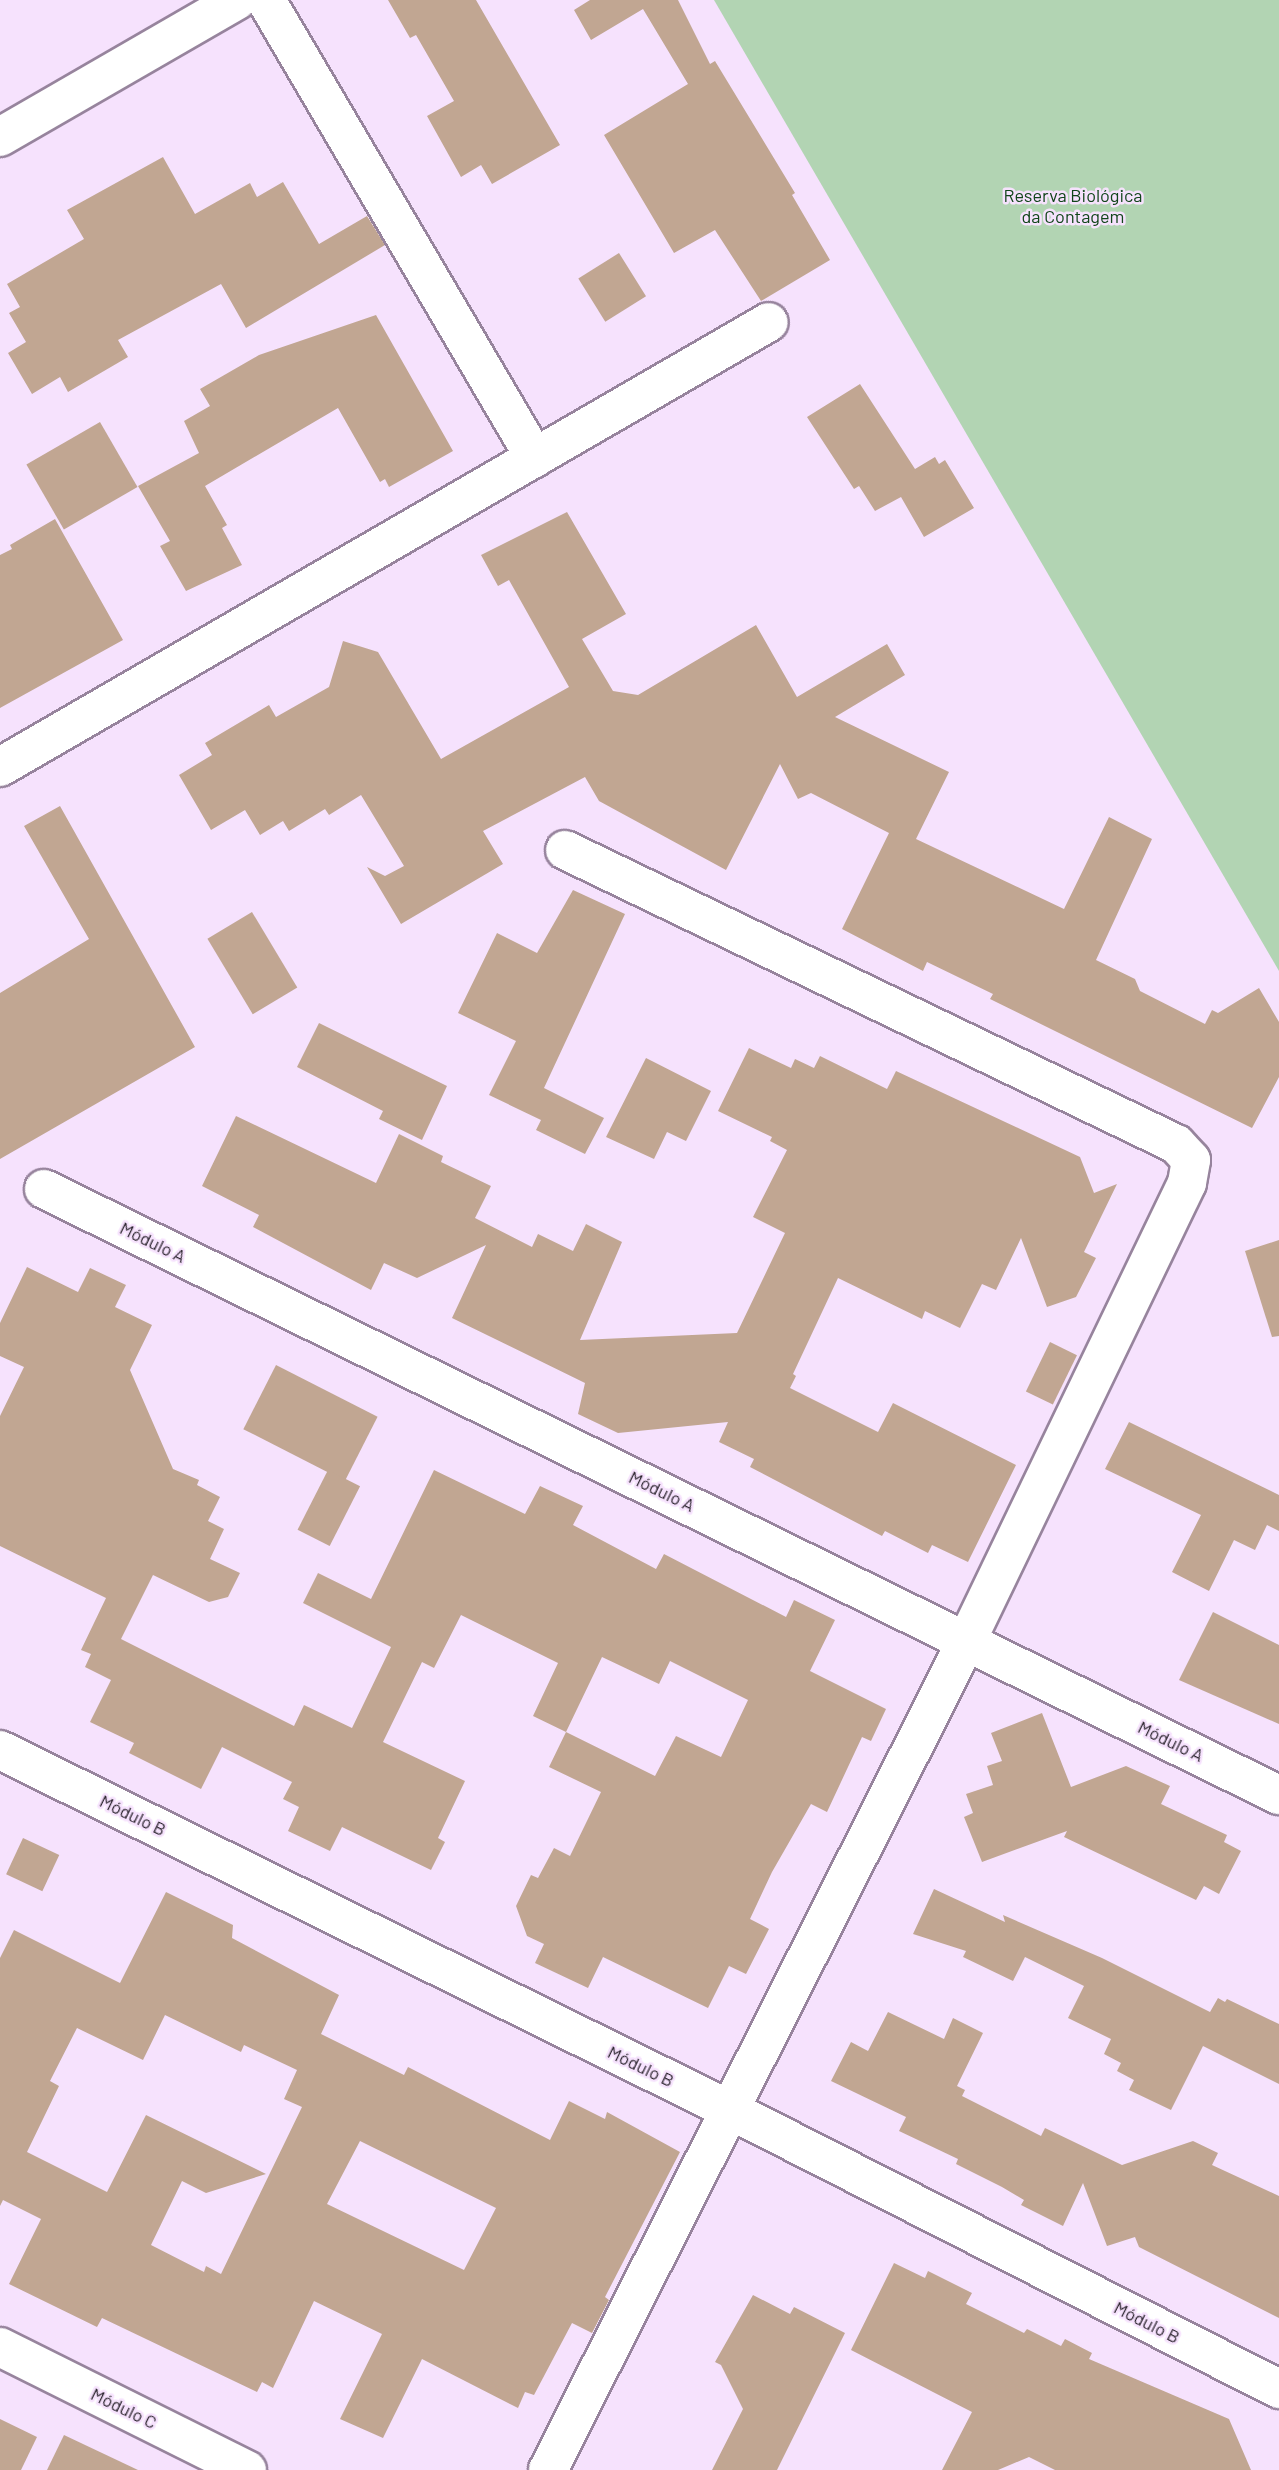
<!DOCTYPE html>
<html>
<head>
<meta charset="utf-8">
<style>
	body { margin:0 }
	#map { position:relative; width:1279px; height:2470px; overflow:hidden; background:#f6e2fd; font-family:Barlow,sans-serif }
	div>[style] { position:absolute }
	.green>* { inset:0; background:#b2d4b3 }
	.building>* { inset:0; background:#c1a692; transform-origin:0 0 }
	.roads { filter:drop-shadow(2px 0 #97849d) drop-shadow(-2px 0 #97849d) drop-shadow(0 2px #97849d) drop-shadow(0 -2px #97849d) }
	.minor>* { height:38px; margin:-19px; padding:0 19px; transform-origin:19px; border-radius:19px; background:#fff }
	span { translate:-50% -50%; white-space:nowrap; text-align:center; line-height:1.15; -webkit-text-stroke:5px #f6e2fd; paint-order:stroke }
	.park-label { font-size:18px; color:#104519 }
	.street-label { font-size:18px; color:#2a232d }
</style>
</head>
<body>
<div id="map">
	<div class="green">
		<i style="clip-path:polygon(714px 0,1279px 0,1279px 971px)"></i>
	</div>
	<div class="building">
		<i style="clip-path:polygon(388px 0,476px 0,560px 145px,492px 184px,481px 165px,461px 177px,427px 116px,454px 101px,416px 35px,410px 38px)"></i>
		<i style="clip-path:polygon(590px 0,678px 0,710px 64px,715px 61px,795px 193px,792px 195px,830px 260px,761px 301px,715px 230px,674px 253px,604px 135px,688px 84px,643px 9px,591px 40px,574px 10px)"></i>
		<i style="clip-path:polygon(163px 157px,195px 214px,250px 183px,257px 197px,283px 182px,319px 244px,367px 216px,385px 245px,246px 328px,221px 284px,118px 340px,128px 357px,68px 392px,60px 377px,32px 394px,8px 353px,26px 342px,9px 313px,20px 307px,7px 284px,84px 239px,67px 210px)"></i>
		<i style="left:619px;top:253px;width:51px;height:48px;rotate:58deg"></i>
		<i style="clip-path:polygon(376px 315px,453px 451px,389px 487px,385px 479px,380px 482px,338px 408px,205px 486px,227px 525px,222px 528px,242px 565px,186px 591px,160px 546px,170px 541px,138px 486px,199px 453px,184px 421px,210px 406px,200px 389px,259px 355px)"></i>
		<i style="clip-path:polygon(860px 384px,915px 469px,935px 457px,939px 464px,945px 460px,974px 508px,924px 537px,901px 497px,875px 511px,859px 486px,854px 489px,807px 417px)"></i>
		<i style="left:100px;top:422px;width:75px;height:85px;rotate:60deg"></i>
		<i style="clip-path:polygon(567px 512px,626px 614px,582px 639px,613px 691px,638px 695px,756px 625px,797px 697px,887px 644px,905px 675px,835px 717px,949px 772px,916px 839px,1064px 909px,1109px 817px,1152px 839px,1096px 960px,1135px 979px,1140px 991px,1205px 1024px,1212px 1010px,1218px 1013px,1259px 988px,1279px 1022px,1279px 1077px,1252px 1128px,990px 999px,993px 994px,927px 962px,923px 971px,842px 929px,889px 833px,811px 793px,798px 799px,780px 764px,726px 870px,599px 801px,585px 777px,483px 831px,503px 864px,401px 924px,367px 867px,385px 876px,404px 866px,361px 795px,329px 815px,325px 809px,289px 831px,283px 821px,260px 835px,245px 810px,211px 830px,179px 775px,212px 755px,205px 743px,269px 705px,276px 717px,329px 687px,343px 641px,378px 652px,441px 759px,569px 687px,509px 580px,498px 586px,481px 555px)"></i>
		<i style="clip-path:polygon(55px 519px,123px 640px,0 708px,0 555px,12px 549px,10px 545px)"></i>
		<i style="clip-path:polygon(60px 806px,195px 1047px,0 1159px,0 993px,89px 939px,24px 826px)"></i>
		<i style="clip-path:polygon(573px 890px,625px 914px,544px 1088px,604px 1118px,585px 1154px,536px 1130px,541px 1120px,489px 1095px,516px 1041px,458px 1013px,497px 933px,537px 953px)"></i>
		<i style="left:252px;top:912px;width:88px;height:52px;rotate:59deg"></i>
		<i style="clip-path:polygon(319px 1023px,447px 1086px,422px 1140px,379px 1119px,383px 1111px,297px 1067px)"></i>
		<i style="clip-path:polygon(749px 1048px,791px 1068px,795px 1059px,814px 1068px,820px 1056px,887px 1089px,896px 1071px,1080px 1157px,1094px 1193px,1117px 1184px,1084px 1252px,1096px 1258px,1076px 1297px,1047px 1307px,1021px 1238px,996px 1290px,982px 1284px,960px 1328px,925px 1311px,922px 1319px,838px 1278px,793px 1374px,796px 1376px,790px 1388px,878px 1432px,893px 1403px,1016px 1465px,968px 1562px,932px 1545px,928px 1553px,885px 1531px,882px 1536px,750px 1467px,754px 1459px,719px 1442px,728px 1422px,618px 1433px,578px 1414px,585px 1383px,452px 1318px,486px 1245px,417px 1278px,384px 1263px,371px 1290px,253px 1227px,259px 1215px,202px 1186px,236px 1116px,376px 1183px,399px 1134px,443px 1156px,441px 1162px,491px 1186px,475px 1218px,532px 1247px,538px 1234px,573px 1251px,586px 1224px,622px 1242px,580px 1340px,737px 1333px,785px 1233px,753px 1217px,787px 1150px,770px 1141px,772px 1137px,718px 1111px)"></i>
		<i style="clip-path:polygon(646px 1058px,711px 1091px,686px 1141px,667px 1132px,654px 1159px,606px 1137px)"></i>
		<i style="clip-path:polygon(1279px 1240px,1279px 1336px,1272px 1337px,1245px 1251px)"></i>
		<i style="clip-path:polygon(evenodd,27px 1267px,78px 1292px,90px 1268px,126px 1285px,115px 1307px,152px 1325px,130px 1370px,173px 1469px,199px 1480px,197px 1485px,220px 1497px,208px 1521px,224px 1529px,210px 1559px,240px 1573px,228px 1597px,209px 1602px,153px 1575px,121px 1639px,294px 1726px,304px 1705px,352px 1728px,391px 1647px,303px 1603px,318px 1573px,371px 1599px,434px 1470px,525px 1514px,540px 1486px,583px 1506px,573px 1525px,656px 1569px,664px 1554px,786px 1617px,794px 1600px,835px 1620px,810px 1671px,886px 1709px,871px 1741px,862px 1737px,827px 1812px,811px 1804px,772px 1872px,750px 1919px,769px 1929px,746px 1974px,729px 1966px,708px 2008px,603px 1957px,588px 1988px,535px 1963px,544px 1944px,527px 1936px,516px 1906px,531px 1875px,538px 1878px,554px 1848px,570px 1856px,601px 1792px,549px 1767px,566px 1732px,533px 1716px,558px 1663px,461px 1615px,434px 1668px,422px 1662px,383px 1742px,465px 1781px,438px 1838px,445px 1842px,431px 1870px,342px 1827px,330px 1851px,288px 1831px,299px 1807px,283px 1799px,292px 1782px,222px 1747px,201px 1789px,129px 1753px,134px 1743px,90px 1722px,111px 1680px,85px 1667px,91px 1654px,81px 1650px,106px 1598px,0 1546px,0 1416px,24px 1367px,0 1356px,0 1323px,27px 1267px,602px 1657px,659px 1684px,670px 1661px,748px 1700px,721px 1757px,676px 1736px,655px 1776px,566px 1732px,602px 1657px)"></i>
		<i style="left:1050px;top:1342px;width:30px;height:55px;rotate:26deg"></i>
		<i style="left:276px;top:1365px;width:114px;height:72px;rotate:27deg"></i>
		<i style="clip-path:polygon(1129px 1422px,1279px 1495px,1279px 1531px,1267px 1525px,1255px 1550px,1234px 1540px,1209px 1591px,1172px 1572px,1201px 1515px,1105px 1469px)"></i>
		<i style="left:328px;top:1470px;width:36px;height:67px;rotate:27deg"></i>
		<i style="clip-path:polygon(1213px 1612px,1279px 1645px,1279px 1724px,1179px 1680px)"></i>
		<i style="clip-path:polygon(1042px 1713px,1071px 1787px,1126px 1766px,1170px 1786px,1161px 1804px,1227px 1835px,1224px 1842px,1241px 1851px,1219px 1894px,1204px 1886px,1196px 1900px,1064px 1837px,1067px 1831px,982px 1862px,964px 1817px,973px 1813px,966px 1794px,993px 1785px,987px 1766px,1002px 1761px,991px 1733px)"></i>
		<i style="left:23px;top:1838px;width:40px;height:40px;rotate:25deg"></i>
		<i style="clip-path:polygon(934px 1889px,1005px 1922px,1003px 1915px,1102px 1958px,1210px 2012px,1218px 1998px,1225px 2002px,1227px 1999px,1279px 2024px,1279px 2084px,1203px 2046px,1171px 2110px,1129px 2090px,1134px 2080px,1117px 2071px,1121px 2063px,1104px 2054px,1111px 2039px,1068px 2018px,1084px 1986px,1025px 1957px,1013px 1981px,963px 1957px,966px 1951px,913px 1934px)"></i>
		<i style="clip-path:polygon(evenodd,166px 1892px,233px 1925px,232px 1938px,339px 1995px,321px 2034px,404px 2075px,408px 2067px,550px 2140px,569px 2101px,605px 2119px,607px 2112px,680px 2152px,605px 2297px,609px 2300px,592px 2333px,572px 2323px,534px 2395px,525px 2392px,518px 2408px,422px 2359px,383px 2438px,340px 2419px,382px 2334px,314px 2301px,273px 2388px,262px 2382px,257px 2392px,102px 2318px,97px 2327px,9px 2284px,41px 2219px,3px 2200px,0 2206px,0 1958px,14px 1930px,120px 1983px,166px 1892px,165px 2015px,241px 2052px,244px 2045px,297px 2070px,284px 2099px,302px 2107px,221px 2274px,206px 2266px,204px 2272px,151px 2245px,182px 2181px,206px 2193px,266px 2174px,146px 2115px,107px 2192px,27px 2152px,59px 2086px,50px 2081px,77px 2028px,143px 2060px,165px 2015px,166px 1892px,360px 2141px,496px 2208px,464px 2270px,327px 2204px,360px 2141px)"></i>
		<i style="clip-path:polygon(888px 2012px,944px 2039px,953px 2018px,983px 2033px,957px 2086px,965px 2090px,962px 2096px,1041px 2136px,1045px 2128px,1122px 2165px,1193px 2141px,1218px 2153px,1212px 2165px,1279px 2196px,1279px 2318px,1139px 2247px,1135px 2237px,1107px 2246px,1083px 2183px,1063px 2226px,1021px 2205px,1024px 2200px,1002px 2187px,956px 2164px,958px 2159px,899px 2131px,906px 2117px,831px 2081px,851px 2042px,868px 2051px)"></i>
		<i style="clip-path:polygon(894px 2263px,925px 2278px,928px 2271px,972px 2293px,966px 2304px,1024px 2333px,1027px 2329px,1061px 2346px,1065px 2339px,1092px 2353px,1089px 2359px,1229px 2419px,1251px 2470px,1055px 2470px,1029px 2457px,998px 2470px,942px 2470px,972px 2412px,851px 2350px)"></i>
		<i style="clip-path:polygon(753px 2295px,790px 2314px,794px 2307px,845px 2333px,777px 2470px,712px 2470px,743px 2409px,721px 2365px,715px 2362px)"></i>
		<i style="clip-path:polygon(0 2419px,37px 2437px,21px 2470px,0 2470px)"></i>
		<i style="clip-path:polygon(64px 2435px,138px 2470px,47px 2470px)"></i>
	</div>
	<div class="roads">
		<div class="minor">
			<i style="left:266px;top:0;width:531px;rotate:59.57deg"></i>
			<i style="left:0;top:137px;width:274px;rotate:-30deg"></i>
			<i style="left:0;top:767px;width:888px;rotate:-30.06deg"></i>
			<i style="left:44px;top:1189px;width:1376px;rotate:26.14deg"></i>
			<i style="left:0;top:1750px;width:816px;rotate:26.25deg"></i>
			<i style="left:732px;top:2111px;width:614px;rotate:26.94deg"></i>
			<i style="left:0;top:2347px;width:276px;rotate:26.5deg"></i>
			<i style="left:548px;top:2470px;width:930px;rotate:-63.21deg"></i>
			<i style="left:967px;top:1640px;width:507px;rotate:-64.29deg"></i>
			<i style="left:1187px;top:1183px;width:23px;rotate:-80deg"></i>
			<i style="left:1191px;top:1160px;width:22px;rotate:-133deg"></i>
			<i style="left:1176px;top:1144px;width:678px;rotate:-154.3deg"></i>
		</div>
	</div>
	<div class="park-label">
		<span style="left:1073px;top:206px">Reserva Biológica<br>da Contagem</span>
	</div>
	<div class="street-label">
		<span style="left:153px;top:1242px;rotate:26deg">Módulo A</span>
		<span style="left:662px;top:1491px;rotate:26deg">Módulo A</span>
		<span style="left:1171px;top:1741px;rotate:26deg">Módulo A</span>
		<span style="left:133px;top:1815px;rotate:26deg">Módulo B</span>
		<span style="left:641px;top:2066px;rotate:26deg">Módulo B</span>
		<span style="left:1147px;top:2322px;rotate:27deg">Módulo B</span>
		<span style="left:124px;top:2408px;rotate:26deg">Módulo C</span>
	</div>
</div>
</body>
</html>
